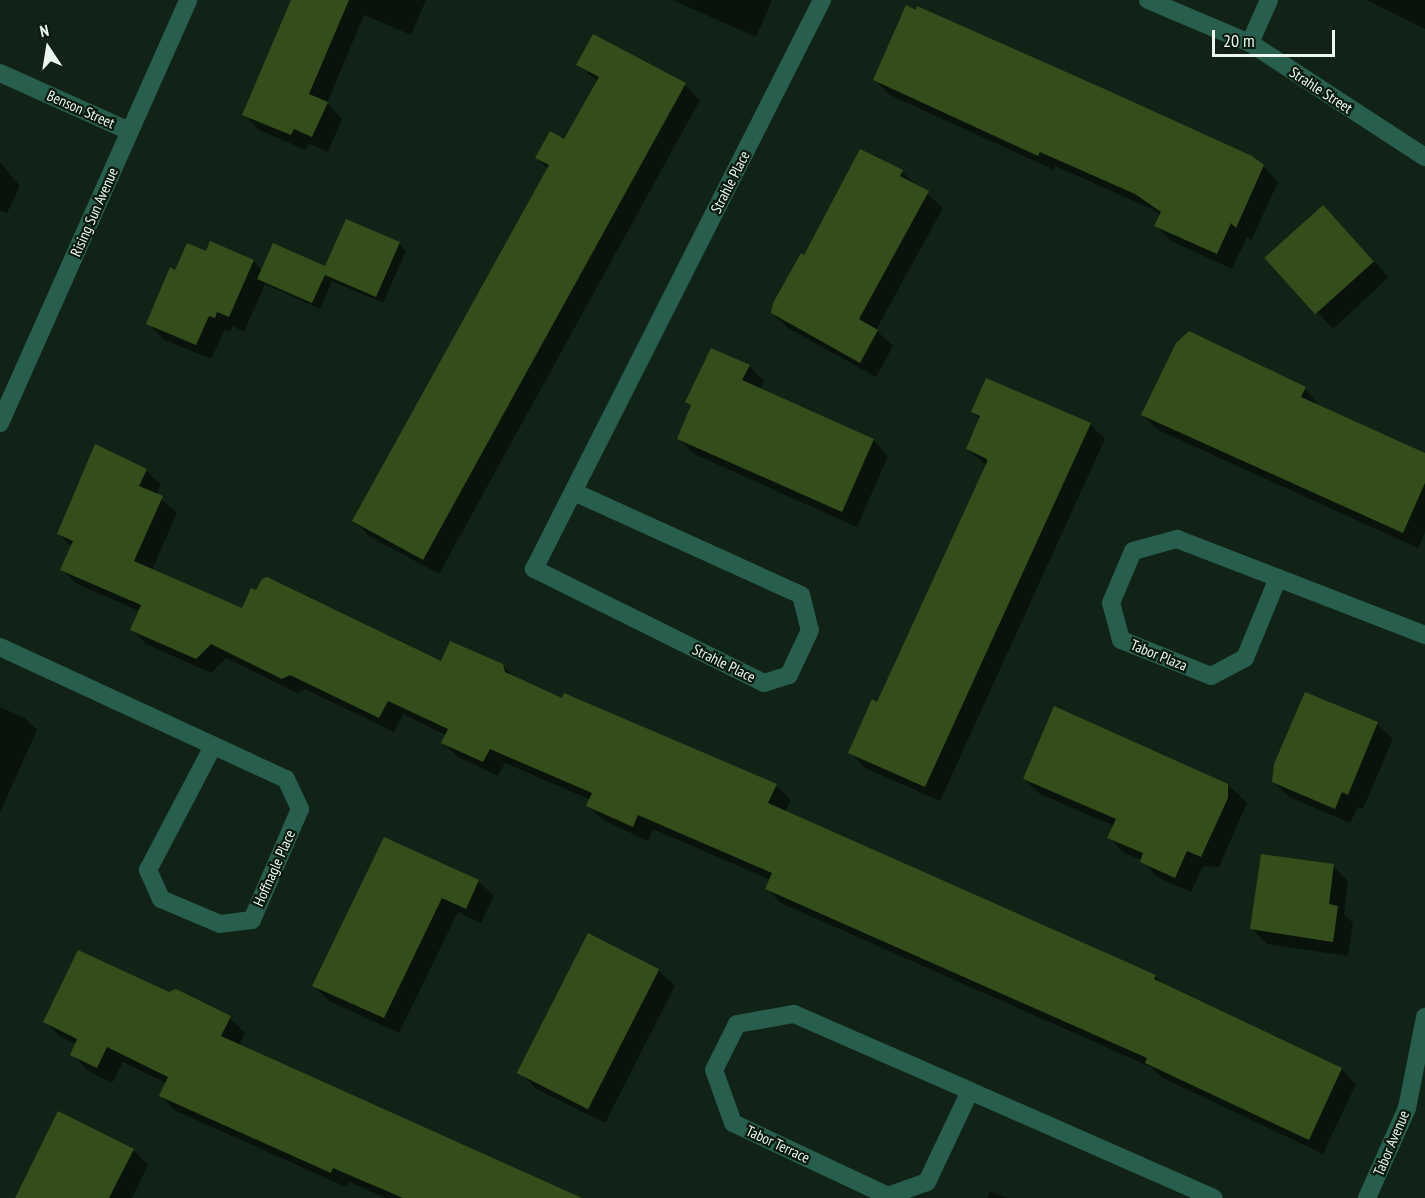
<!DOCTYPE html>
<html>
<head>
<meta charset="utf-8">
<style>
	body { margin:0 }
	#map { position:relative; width:1425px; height:1198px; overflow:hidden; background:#112316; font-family:"PT Sans Narrow",sans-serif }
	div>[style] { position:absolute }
	.shadow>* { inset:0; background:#0007 }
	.building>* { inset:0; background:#344e1b; transform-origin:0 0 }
	.minor>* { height:18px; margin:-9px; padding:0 9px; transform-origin:9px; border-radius:9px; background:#285e4d }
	span { translate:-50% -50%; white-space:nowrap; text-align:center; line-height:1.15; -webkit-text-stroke:4.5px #081a0d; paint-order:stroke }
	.street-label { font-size:15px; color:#ecf8ef }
	.north { position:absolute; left:18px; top:18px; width:60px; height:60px; -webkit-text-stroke:4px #081a0d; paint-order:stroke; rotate:348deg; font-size:16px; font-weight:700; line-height:24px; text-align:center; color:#ecf8ef }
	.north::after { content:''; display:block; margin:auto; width:21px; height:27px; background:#ecf8ef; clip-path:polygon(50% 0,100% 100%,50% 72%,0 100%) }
	.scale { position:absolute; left:1212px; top:30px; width:123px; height:27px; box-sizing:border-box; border:3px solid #ecf8ef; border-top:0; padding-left:8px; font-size:18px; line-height:21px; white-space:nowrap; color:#ecf8ef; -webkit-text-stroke:4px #081a0d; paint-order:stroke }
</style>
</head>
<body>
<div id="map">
	<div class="shadow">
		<i style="clip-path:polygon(293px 0,426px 0,411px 35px,364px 15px,327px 103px,342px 119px,328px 152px,309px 144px,306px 150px,259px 130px,244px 114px)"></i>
		<i style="clip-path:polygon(672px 0,772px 0,756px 37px)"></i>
		<i style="clip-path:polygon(1366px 0,1425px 0,1425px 29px)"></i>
		<i style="clip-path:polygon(578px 64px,685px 85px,700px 100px,439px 574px,369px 536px,354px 520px,548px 169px,537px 158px,565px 141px,598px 82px)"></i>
		<i style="clip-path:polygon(875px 80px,1263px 166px,1278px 182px,1251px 241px,1247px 237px,1232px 269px,1171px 241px,1156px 226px,1161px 215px,1152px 209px,1055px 166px,1054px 170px,890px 95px)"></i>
		<i style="clip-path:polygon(861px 151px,902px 172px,943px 208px,876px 330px,893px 346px,876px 377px,788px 328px,772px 313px)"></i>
		<i style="clip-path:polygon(0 162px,20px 186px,7px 213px,0 210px)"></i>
		<i style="clip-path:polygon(1338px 223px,1389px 277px,1333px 329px,1267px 259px)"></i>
		<i style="clip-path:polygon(399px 243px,406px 251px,383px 303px,332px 281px,320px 309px,265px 284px,244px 332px,233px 326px,230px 332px,225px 330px,211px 359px,163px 339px,148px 323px,176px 272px,207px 253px,253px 261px,262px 271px,326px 268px)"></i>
		<i style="clip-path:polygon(749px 366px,764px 381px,760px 390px,873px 440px,888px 456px,857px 527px,694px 454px,678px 438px,692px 407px,687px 402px)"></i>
		<i style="clip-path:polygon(1305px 388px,1319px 406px,1425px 454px,1425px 532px,1418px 548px,1158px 430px,1142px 415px)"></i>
		<i style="clip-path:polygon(973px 412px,1090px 424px,1105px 439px,940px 801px,865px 768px,850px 752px,878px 704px,987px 466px,967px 449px,980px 419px)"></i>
		<i style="clip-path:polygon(146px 470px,161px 485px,156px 495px,177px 513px,152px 570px,243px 610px,442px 663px,502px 665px,515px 678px,563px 700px,776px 785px,791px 800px,785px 812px,1155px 976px,1166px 986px,1341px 1069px,1356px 1084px,1323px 1154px,1161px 1077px,1151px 1067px,781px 903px,767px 889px,771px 880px,653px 829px,648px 841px,603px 820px,588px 805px,591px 800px,505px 763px,498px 776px,458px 757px,443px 742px,446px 735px,403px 714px,394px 732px,305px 689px,297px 693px,226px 658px,211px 673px,146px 644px,132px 629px,139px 611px,77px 584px,62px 569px,72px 547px,58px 533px)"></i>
		<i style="clip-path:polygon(0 707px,25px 718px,37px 730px,0 812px)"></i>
		<i style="clip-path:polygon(1055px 708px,1232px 788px,1247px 803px,1219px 867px,1203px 866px,1191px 892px,1157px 877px,1142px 860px,1124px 853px,1109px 837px,1114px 826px,1040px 794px,1024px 779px)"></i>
		<i style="clip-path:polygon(1377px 724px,1393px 739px,1363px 809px,1358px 807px,1350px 823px,1289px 797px,1273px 781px)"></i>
		<i style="clip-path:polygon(385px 839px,478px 881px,494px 896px,481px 923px,458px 912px,399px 1033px,329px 1001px,314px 986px)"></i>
		<i style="clip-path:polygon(1333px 866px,1348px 881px,1344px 914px,1353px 923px,1348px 956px,1267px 944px,1252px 929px)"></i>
		<i style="clip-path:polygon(589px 935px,659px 971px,675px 986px,605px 1123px,536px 1089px,521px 1073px)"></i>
		<i style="clip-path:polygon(168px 993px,230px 1018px,245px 1033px,239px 1046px,571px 1198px,386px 1198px,349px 1182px,346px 1187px,176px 1111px,160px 1096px,166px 1083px,123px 1062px,112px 1083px,87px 1070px,72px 1054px,76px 1044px,60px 1036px,45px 1021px)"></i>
		<i style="clip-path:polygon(133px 1150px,148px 1165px,132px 1198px,16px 1198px)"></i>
		<i style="clip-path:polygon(990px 1191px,1007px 1198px,987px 1198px)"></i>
	</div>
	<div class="building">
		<i style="clip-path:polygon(291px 0,349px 0,309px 94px,328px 102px,312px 137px,294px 129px,291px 135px,242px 115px)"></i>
		<i style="clip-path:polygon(906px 5px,916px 10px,917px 6px,1109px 91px,1252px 156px,1264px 165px,1236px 228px,1231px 223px,1217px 254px,1154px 226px,1161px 212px,1135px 194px,1040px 152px,1038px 156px,873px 80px)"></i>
		<i style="clip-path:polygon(593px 34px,686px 83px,423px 560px,352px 521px,549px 165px,535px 158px,550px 131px,564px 139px,599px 77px,576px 65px)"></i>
		<i style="clip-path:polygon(860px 149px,903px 170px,900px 176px,929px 191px,859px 319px,878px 330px,860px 363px,771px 313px,773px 303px,801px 253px,804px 255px)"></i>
		<i style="left:1323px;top:205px;width:76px;height:79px;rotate:48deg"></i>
		<i style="clip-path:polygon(346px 219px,400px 242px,376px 297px,325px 275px,312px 303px,257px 279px,273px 243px,325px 266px)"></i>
		<i style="clip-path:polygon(210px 241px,254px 260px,229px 317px,217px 312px,215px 318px,209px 316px,196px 345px,146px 324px,170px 267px,175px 270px,187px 243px,206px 251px)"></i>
		<i style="clip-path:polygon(1189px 331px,1306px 387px,1301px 397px,1425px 453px,1425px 483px,1403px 533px,1141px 415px,1176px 343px)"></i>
		<i style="clip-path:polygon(711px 348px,750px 365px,742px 380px,874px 439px,842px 512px,677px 439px,691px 405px,685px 402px)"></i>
		<i style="clip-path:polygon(986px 378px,1091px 423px,925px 787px,848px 753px,872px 699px,877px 702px,987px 462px,987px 459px,966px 449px,980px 416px,971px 412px)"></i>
		<i style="clip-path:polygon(95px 444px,147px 469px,139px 486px,163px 496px,134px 561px,242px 608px,251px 588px,256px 590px,262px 579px,267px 577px,441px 661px,450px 641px,503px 664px,505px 672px,562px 698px,564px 693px,777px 784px,768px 803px,1156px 975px,1154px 979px,1342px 1068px,1309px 1140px,1145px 1063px,1147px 1058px,765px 889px,772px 873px,638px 815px,633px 827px,586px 806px,592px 793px,490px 749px,483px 762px,441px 743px,448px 729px,388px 701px,379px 718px,290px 675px,282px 679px,211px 644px,196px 659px,130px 630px,141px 605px,60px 570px,73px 541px,57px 534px)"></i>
		<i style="clip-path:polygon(1305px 692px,1378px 722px,1348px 795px,1342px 792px,1335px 809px,1272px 782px,1274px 764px)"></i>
		<i style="clip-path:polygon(1054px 706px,1228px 784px,1228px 798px,1201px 857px,1187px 851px,1175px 878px,1140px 862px,1143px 853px,1107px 838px,1116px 819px,1023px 779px)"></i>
		<i style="clip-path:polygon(384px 837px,479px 880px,466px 909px,442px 898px,384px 1018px,312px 986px)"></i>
		<i style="clip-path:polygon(1261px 854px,1334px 864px,1329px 904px,1338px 906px,1333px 942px,1250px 929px)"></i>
		<i style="left:588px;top:933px;width:80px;height:157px;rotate:27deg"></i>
		<i style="clip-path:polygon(78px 950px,169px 992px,176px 989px,231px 1016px,221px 1036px,582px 1198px,403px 1198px,333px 1168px,331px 1173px,159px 1096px,168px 1077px,107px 1047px,97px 1068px,70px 1055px,77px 1039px,43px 1022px)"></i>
		<i style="clip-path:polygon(58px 1111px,134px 1149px,109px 1198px,15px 1198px)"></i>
	</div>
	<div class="minor">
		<i style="left:1148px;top:0;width:111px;rotate:22.9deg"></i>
		<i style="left:1250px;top:43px;width:209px;rotate:33.1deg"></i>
		<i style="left:1250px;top:43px;width:47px;rotate:-66.2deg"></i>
		<i style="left:0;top:73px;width:141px;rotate:24.2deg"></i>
		<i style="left:0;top:423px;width:463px;rotate:-66deg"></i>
		<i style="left:574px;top:492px;width:249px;rotate:24.4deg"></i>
		<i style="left:801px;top:595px;width:36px;rotate:76deg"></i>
		<i style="left:810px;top:630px;width:50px;rotate:115deg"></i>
		<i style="left:789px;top:675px;width:26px;rotate:162deg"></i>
		<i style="left:764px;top:683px;width:257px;rotate:-153.6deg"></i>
		<i style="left:534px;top:569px;width:638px;rotate:-63.15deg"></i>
		<i style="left:1278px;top:578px;width:87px;rotate:112.4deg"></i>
		<i style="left:1245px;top:658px;width:38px;rotate:152deg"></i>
		<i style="left:1211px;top:676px;width:97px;rotate:-158.2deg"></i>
		<i style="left:1121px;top:640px;width:38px;rotate:-105deg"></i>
		<i style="left:1111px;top:603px;width:56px;rotate:-67.1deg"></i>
		<i style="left:1133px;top:551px;width:46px;rotate:-15.3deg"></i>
		<i style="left:1177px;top:539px;width:108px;rotate:21.1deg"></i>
		<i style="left:1278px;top:578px;width:158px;rotate:21.2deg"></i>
		<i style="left:0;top:647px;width:315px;rotate:24.8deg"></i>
		<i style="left:286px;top:779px;width:33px;rotate:65deg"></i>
		<i style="left:300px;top:809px;width:121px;rotate:113.4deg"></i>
		<i style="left:252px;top:920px;width:32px;rotate:173deg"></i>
		<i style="left:220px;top:924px;width:64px;rotate:-157deg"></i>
		<i style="left:161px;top:899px;width:32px;rotate:-114deg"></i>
		<i style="left:148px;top:870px;width:140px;rotate:-62.3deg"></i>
		<i style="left:970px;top:1091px;width:101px;rotate:115.3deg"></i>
		<i style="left:927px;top:1182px;width:41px;rotate:160.3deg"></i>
		<i style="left:888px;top:1196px;width:171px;rotate:-154.8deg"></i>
		<i style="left:733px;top:1123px;width:56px;rotate:-109.7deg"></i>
		<i style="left:714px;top:1070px;width:51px;rotate:-63.4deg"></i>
		<i style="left:737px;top:1024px;width:58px;rotate:-10deg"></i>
		<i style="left:794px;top:1014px;width:192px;rotate:23.6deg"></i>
		<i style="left:970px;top:1091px;width:266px;rotate:23.7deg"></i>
		<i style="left:1367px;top:1198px;width:98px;rotate:-66deg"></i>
		<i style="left:1407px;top:1108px;width:93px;rotate:-78.8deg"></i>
	</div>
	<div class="street-label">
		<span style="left:1321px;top:90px;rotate:33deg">Strahle Street</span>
		<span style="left:81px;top:109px;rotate:24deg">Benson Street</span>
		<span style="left:730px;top:182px;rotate:-63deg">Strahle Place</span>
		<span style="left:94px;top:212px;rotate:-66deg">Rising Sun Avenue</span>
		<span style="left:1159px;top:655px;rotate:22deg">Tabor Plaza</span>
		<span style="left:724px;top:663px;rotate:26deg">Strahle Place</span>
		<span style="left:274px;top:868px;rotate:-66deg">Hoffnagle Place</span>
		<span style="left:1391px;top:1143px;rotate:-67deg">Tabor Avenue</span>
		<span style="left:778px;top:1144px;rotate:25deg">Tabor Terrace</span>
	</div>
	<div class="north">N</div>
	<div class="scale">20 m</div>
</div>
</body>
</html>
